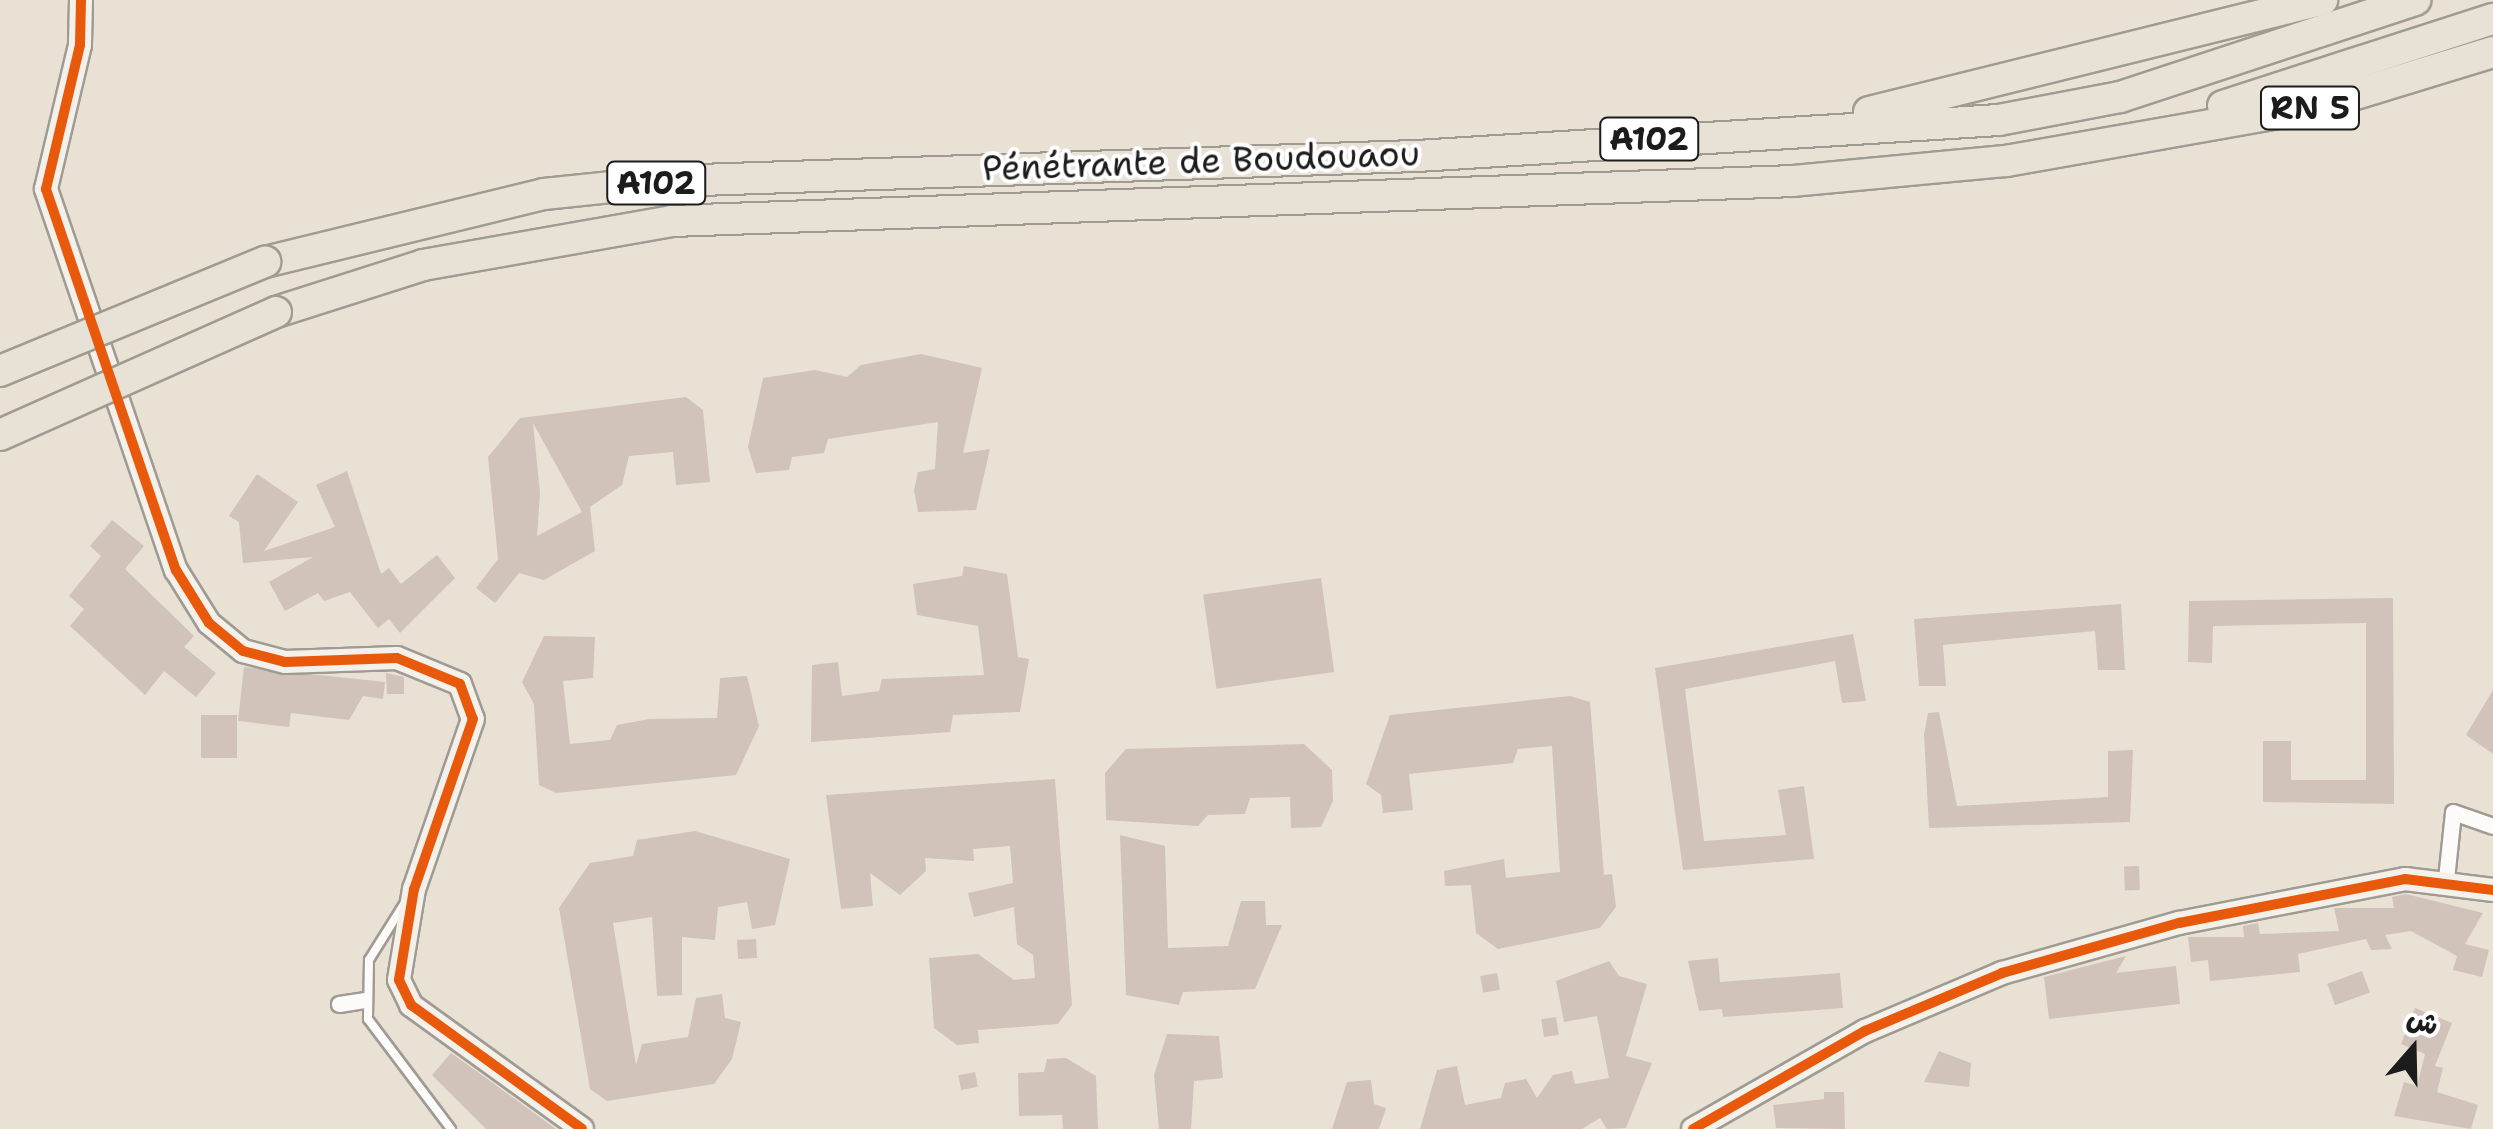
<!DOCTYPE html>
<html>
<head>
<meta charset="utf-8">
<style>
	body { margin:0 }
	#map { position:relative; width:2493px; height:1129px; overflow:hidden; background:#e9e2d4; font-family:"Shantell Sans","Playpen Sans Arabic",sans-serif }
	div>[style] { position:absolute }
	.building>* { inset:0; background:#d1c2ba; transform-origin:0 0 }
	.roads { filter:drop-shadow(2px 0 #9f9b93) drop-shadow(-2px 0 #9f9b93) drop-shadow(0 2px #9f9b93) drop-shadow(0 -2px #9f9b93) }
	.lane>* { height:8px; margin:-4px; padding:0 4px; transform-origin:4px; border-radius:4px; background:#fcfbf9 }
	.street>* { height:15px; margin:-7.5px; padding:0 7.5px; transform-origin:7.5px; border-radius:7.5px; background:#fcfbf9 }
	.secondary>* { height:22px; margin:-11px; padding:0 11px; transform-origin:11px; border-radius:11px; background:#f4f0ea }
	.highway>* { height:30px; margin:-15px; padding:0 15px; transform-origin:15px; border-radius:15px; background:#e8e1d5 }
	.bridges { filter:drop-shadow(2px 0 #9f9b93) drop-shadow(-2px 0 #9f9b93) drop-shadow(0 2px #9f9b93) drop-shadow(0 -2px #9f9b93) }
	.highway-bridge>* { height:30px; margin:-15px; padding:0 15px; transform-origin:15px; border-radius:15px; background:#e8e1d5 }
	.cycleway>* { height:10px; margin:-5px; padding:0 5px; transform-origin:5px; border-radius:5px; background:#e8590c }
	span { translate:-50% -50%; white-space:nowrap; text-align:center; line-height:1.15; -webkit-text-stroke:8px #fff; paint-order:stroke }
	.shield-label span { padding:2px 8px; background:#fff; border:2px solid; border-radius:8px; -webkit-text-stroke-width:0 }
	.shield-label { font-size:32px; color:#1c1c1c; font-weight:700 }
	.street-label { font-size:35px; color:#1c1c1c }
	.north { position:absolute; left:2363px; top:999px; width:100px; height:100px; -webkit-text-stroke:8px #fff; paint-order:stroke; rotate:20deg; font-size:28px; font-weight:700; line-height:40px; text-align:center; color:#1c1c1c }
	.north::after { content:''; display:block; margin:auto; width:35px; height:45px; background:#1c1c1c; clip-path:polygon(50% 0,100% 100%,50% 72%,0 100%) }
</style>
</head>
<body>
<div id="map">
	<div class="building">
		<i style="clip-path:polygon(921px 354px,982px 368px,963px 453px,990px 449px,976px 510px,918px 512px,914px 490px,918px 472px,935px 469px,938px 422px,828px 439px,824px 453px,792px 457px,789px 470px,756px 473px,748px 447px,763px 378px,815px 370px,847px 377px,861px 365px)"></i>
		<i style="clip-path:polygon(evenodd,686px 397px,703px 410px,710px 482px,676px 485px,673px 452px,629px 456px,622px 485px,590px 507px,595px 551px,544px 580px,519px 573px,495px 603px,476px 588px,498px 559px,488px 457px,520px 418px,686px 397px,533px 423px,582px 512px,537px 536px,540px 493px,533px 423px)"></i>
		<i style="clip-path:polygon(347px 471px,381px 574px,389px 568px,401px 584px,437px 555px,455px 578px,400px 633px,389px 619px,378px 628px,350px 592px,324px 601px,318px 593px,285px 611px,269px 582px,313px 557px,243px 563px,239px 522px,229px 516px,257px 474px,298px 502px,264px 551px,335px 527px,316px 485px)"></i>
		<i style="clip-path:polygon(112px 520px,144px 546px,125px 569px,194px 636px,184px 647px,216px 673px,196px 697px,164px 671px,145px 695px,70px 626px,84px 609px,69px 596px,101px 556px,90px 546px)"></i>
		<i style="clip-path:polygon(964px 566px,1007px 574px,1018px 657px,1029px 659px,1020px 712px,953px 715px,950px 732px,811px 742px,812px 665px,838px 662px,842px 696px,879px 691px,882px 679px,984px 675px,978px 626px,917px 615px,913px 584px,962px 576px)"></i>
		<i style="left:1321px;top:578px;width:95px;height:119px;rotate:82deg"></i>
		<i style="clip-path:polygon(2393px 598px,2394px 804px,2263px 802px,2263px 741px,2291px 741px,2291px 780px,2366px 780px,2366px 623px,2213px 626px,2212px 663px,2188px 662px,2189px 601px)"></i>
		<i style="clip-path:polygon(2121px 604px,2125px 670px,2098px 670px,2095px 631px,1943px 645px,1946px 686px,1919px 686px,1914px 619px)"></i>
		<i style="clip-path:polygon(1853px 634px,1866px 701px,1842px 703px,1835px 661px,1685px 689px,1704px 841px,1786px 835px,1778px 790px,1804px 786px,1814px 859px,1683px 870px,1655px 668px)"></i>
		<i style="clip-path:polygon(544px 636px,595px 637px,593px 678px,563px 681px,570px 744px,610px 740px,617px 725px,649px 719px,717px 718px,720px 678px,747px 676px,759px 726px,736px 775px,556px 793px,539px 785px,534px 704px,522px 682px)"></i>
		<i style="clip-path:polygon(244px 667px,385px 682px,383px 699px,363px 696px,349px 720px,291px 713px,289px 727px,238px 721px)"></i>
		<i style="clip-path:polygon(386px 673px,404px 677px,404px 694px,387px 694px)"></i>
		<i style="clip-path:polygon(2493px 690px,2493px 754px,2466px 735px)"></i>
		<i style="clip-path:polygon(1570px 696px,1590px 702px,1604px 875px,1612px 874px,1616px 907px,1600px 928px,1498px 949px,1476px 933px,1471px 885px,1445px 886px,1444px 871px,1504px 859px,1506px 878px,1560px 872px,1552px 746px,1518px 749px,1513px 763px,1409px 774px,1413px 810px,1383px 813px,1381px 795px,1366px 784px,1390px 715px)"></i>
		<i style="clip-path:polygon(1939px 712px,1957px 806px,2108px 797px,2108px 751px,2133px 750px,2130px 822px,1929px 828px,1924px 734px,1928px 713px)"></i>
		<i style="left:201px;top:715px;width:36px;height:43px"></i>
		<i style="clip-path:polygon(1304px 744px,1332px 770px,1333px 801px,1321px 827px,1291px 828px,1290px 797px,1250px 798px,1245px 814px,1208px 815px,1198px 826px,1106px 820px,1105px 773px,1126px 749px)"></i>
		<i style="clip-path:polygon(1055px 779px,1072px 1005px,1058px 1024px,978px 1030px,979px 1043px,957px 1045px,934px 1028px,929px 958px,978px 954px,1014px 980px,1035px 978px,1033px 955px,1017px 944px,1014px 907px,974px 917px,968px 893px,1013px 883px,1010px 846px,973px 849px,974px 861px,925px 858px,926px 871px,900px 895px,870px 873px,873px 906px,841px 909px,826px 795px)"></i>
		<i style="clip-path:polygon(695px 831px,790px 859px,775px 925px,752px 929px,747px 902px,718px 907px,715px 940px,682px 937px,682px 995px,657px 996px,652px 917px,613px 923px,636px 1065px,642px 1044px,688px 1037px,696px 998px,722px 994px,725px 1018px,741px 1022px,732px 1059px,714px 1084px,607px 1101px,590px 1089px,559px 908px,590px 863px,633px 856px,637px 840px)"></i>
		<i style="clip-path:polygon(1120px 835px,1165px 846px,1168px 948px,1228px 946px,1241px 901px,1265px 901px,1266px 925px,1282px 925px,1255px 989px,1183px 992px,1179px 1005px,1126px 995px)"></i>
		<i style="left:2139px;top:866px;width:24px;height:15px;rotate:88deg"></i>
		<i style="clip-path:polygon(2406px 894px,2483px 913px,2465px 944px,2489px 950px,2482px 977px,2453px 970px,2457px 956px,2411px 931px,2385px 935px,2392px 949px,2371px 950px,2366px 939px,2298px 954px,2300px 972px,2210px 981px,2208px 960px,2191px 962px,2188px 937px,2244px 937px,2243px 926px,2258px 923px,2260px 934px,2339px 931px,2334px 908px,2394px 908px,2392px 897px)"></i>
		<i style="left:756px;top:939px;width:19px;height:19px;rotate:87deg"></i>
		<i style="clip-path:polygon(2126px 956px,2116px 973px,2176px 966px,2180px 1004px,2049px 1019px,2044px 977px)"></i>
		<i style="clip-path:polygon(1718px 958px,1720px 982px,1840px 973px,1843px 1008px,1723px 1017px,1722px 1009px,1699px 1011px,1688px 961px)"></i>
		<i style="clip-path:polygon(1609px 961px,1619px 976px,1647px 984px,1626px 1056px,1652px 1063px,1626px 1128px,1607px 1129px,1600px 1118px,1582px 1129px,1420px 1129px,1437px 1070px,1457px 1066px,1465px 1105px,1501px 1098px,1505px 1083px,1526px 1079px,1537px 1098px,1553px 1075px,1572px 1071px,1575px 1084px,1609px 1078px,1597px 1016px,1564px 1022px,1556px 981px)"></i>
		<i style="left:2362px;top:971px;width:23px;height:37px;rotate:70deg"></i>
		<i style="left:1497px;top:973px;width:17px;height:17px;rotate:80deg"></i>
		<i style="clip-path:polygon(2415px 1008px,2452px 1023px,2435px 1066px,2443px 1068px,2437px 1092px,2478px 1105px,2471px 1129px,2394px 1116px,2404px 1082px,2417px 1086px,2425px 1054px,2401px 1044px)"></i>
		<i style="left:1556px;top:1017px;width:18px;height:15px;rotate:81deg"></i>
		<i style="clip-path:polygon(1167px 1034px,1219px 1036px,1223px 1078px,1194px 1081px,1191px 1129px,1159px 1129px,1154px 1075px)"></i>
		<i style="clip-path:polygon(1939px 1051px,1971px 1063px,1969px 1087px,1924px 1082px)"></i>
		<i style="clip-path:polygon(451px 1053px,486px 1078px,556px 1129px,486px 1129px,432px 1075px)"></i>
		<i style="clip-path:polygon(1066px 1058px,1096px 1076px,1098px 1129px,1063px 1129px,1062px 1115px,1019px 1116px,1018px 1073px,1044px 1072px,1047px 1059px)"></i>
		<i style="left:975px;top:1072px;width:15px;height:17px;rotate:79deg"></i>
		<i style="clip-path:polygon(1371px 1080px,1374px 1104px,1386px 1108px,1379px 1129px,1332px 1129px,1347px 1082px)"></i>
		<i style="clip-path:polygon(1824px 1092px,1844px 1092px,1845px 1129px,1776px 1128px,1773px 1105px,1824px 1099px)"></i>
	</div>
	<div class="roads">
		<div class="lane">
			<i style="left:404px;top:904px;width:66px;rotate:122deg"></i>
			<i style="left:369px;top:960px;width:59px;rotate:91deg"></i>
			<i style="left:368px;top:1019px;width:138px;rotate:53deg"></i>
		</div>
		<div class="street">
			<i style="left:2446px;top:879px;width:67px;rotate:-84deg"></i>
			<i style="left:2453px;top:812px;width:42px;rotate:19.3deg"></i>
			<i style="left:339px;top:1004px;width:25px;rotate:-9deg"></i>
		</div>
		<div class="secondary">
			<i style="left:81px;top:0;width:45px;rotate:91.3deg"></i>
			<i style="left:80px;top:45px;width:148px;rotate:103.3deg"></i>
			<i style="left:46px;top:189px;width:403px;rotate:71.2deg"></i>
			<i style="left:176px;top:570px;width:62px;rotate:58.1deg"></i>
			<i style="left:209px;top:623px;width:44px;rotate:39.5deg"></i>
			<i style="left:243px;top:651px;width:43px;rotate:14.7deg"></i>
			<i style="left:285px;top:662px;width:112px;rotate:-2deg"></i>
			<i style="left:397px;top:658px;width:68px;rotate:22.4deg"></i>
			<i style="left:460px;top:684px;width:37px;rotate:70deg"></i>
			<i style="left:473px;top:719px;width:180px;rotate:109.1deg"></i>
			<i style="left:414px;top:889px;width:92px;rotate:99.4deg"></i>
			<i style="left:399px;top:980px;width:28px;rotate:64deg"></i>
			<i style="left:411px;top:1005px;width:211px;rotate:35.9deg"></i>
			<i style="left:1693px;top:1129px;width:198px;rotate:-29.7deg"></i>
			<i style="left:1865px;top:1031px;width:149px;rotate:-22.9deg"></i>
			<i style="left:2002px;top:973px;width:184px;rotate:-15.8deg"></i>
			<i style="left:2179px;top:923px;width:230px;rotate:-11deg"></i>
			<i style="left:2405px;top:879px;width:89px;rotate:7.1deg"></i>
		</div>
		<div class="highway">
			<i style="left:2223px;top:106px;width:284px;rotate:-17.9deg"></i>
			<i style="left:1869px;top:112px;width:467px;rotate:-13.9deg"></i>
			<i style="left:265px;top:262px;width:287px;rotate:-13.7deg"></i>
			<i style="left:544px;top:194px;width:127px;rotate:-5.9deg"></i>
			<i style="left:670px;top:181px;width:747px;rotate:-1.92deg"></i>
			<i style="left:1417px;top:156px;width:583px;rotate:-3.54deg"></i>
			<i style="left:1999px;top:120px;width:123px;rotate:-10.8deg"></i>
			<i style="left:2120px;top:97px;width:311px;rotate:-18.2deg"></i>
			<i style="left:276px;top:312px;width:154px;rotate:-17.7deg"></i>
			<i style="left:423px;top:265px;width:253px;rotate:-10deg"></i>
			<i style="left:672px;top:221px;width:1122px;rotate:-2.04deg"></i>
			<i style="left:1793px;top:181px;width:214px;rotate:-5.4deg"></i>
			<i style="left:2006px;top:161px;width:312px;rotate:-10deg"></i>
			<i style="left:2313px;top:107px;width:188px;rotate:-17deg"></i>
		</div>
	</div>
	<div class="bridges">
		<div class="highway-bridge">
			<i style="left:0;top:371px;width:287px;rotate:-22.4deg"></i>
			<i style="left:0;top:435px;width:302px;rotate:-24deg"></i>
		</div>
	</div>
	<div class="cycleway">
		<i style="left:81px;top:0;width:45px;rotate:91.3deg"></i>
		<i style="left:80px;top:45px;width:148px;rotate:103.3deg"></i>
		<i style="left:46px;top:189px;width:403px;rotate:71.2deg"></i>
		<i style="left:176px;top:570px;width:62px;rotate:58.1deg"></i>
		<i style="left:209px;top:623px;width:44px;rotate:39.5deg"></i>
		<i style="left:243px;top:651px;width:43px;rotate:14.7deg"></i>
		<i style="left:285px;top:662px;width:112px;rotate:-2deg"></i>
		<i style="left:397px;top:658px;width:68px;rotate:22.4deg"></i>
		<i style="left:460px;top:684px;width:37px;rotate:70deg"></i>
		<i style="left:473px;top:719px;width:180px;rotate:109.1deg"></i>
		<i style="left:414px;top:889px;width:92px;rotate:99.4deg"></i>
		<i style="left:399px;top:980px;width:28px;rotate:64deg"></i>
		<i style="left:411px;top:1005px;width:211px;rotate:35.9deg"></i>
		<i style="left:1693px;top:1129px;width:198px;rotate:-29.7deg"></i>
		<i style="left:1865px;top:1031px;width:149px;rotate:-22.9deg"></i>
		<i style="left:2002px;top:973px;width:184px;rotate:-15.8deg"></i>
		<i style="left:2179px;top:923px;width:230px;rotate:-11deg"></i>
		<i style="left:2405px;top:879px;width:89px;rotate:7.1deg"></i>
	</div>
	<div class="shield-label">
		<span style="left:2310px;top:108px">RN 5</span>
		<span style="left:1649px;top:139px">A102</span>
		<span style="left:656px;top:183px">A102</span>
	</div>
	<div class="street-label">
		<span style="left:1201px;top:161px;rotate:-2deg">Pénétrante de Boudouaou</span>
	</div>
	<div class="north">ش</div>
</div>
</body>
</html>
